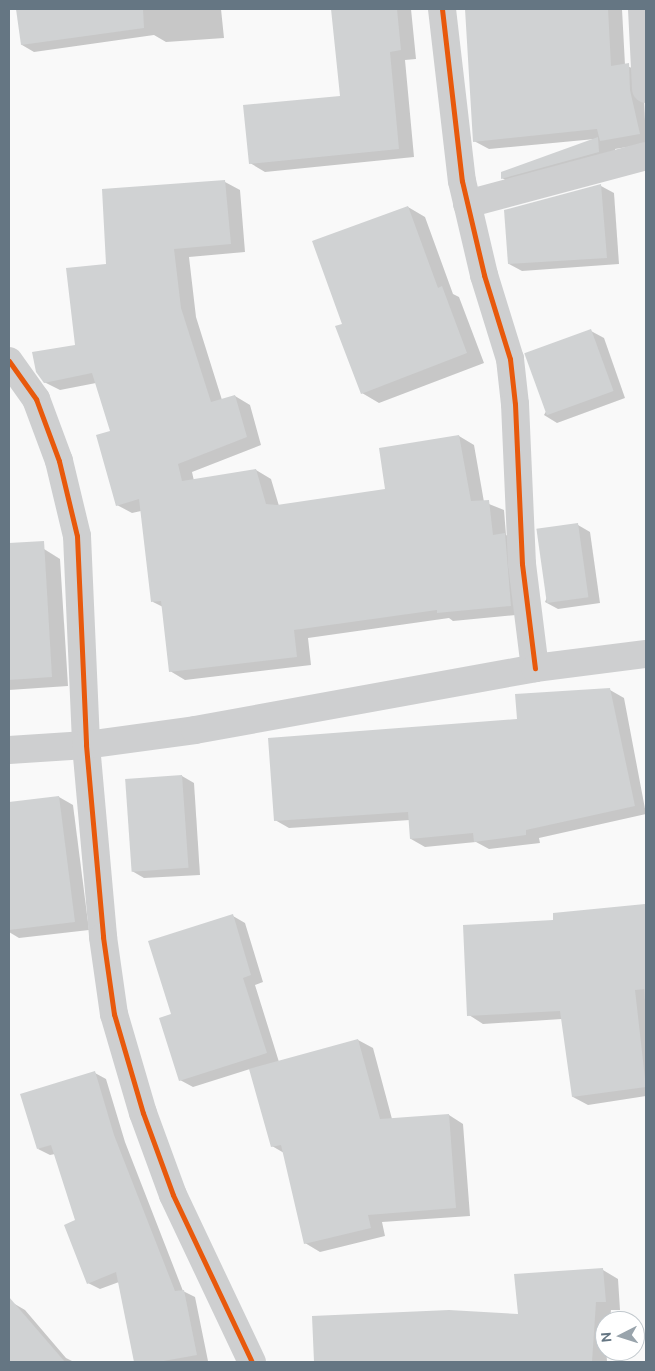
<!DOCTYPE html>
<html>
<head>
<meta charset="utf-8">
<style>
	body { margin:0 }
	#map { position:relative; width:655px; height:1371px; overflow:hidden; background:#f9f9f9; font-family:Ubuntu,sans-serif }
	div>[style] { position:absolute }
	.shadow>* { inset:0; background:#0003 }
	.building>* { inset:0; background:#d0d2d3; transform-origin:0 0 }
	.street>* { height:28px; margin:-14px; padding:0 14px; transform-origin:14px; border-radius:14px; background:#cecfd0 }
	.cycleway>* { height:5px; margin:-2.5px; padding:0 2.5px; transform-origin:2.5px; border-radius:2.5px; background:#e8590c }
	span { translate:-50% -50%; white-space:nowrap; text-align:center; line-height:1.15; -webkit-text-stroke:5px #fff; paint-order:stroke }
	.frame { position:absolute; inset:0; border:10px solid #657683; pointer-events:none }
	.north { position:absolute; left:595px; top:1311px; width:50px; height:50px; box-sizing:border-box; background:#fff; border:1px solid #c1c8cd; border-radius:50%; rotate:265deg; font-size:14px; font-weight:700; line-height:20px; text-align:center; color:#657683 }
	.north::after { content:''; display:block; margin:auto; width:18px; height:22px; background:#99a4ac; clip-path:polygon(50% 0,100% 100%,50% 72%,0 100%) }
</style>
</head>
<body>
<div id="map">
	<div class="shadow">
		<i style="clip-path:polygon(17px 9px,221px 9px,224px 38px,166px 42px,154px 35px,34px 52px,22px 45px)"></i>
		<i style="clip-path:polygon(332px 9px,411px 9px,416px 59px,405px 60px,414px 157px,265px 172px,250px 163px,341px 97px)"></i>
		<i style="clip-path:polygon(467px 9px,622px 9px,625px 65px,643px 73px,646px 144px,615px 149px,616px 162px,519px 188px,502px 178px,595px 139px,489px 149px,474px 141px)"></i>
		<i style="clip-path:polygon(225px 182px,240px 190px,245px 252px,189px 257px,196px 317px,222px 400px,235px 396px,250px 405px,261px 445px,192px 472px,194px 481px,256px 470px,271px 479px,279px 506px,386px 490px,380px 449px,459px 436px,474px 445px,484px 502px,504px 510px,506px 535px,520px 543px,526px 614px,453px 621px,449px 618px,308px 638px,311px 665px,185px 680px,170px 671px,163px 607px,153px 602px,141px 511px,132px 513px,117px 505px,112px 432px,96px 383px,60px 390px,44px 382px,77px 346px,107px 265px)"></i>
		<i style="clip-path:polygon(601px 186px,614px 193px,619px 264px,522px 271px,509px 264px,505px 211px)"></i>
		<i style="clip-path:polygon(408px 207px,425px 217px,453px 294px,459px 297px,484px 363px,379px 403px,362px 393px,344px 325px)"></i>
		<i style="clip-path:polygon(591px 331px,604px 338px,625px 398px,557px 423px,544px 415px)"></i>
		<i style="clip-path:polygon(578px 525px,590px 532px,600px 603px,558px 609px,545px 602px)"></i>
		<i style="clip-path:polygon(44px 549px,60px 559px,68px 686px,9px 690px,9px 557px)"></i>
		<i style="clip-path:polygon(610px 690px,624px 698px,646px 814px,539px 838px,540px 843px,489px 849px,476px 842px,425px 847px,411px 839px,410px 820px,289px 828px,275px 820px,518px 720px)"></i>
		<i style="clip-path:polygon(182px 776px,194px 783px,200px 875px,144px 878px,132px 871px)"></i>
		<i style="clip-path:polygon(59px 797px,73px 805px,89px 930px,19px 938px,9px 932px,9px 803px)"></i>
		<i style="clip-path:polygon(644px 905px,646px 1096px,588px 1105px,573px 1097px,562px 1019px,483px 1024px,469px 1015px)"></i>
		<i style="clip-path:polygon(233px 916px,245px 923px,263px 982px,255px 985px,279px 1062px,358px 1040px,373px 1048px,392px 1119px,449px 1115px,463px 1124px,470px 1216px,382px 1222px,385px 1236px,320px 1252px,305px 1243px,284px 1153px,272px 1146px,250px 1069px,193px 1087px,180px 1080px,172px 1015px)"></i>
		<i style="clip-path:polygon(95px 1073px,106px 1079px,125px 1142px,183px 1291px,195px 1297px,208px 1361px,135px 1362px,119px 1282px,100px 1289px,88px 1283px,76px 1221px,55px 1154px,50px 1155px,38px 1149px)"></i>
		<i style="clip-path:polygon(603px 1270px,618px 1279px,620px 1310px,611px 1310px,610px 1321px,605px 1321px,607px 1362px,315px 1362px,313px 1317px,519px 1315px,515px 1276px)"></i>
		<i style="clip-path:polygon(13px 1303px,25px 1310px,66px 1358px,74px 1362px,9px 1362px,9px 1307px)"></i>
	</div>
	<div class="building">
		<i style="clip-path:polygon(16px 9px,143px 9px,144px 28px,21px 45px)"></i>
		<i style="clip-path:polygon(331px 9px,397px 9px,401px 50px,390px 52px,399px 149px,249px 164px,243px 105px,340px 96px)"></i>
		<i style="clip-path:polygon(465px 9px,608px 9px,611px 66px,629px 63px,630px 90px,640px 134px,600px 141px,597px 129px,473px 142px)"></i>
		<i style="clip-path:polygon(598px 137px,599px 152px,501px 179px,501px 172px)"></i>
		<i style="clip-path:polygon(225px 180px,231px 244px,174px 249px,181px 308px,211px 402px,235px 395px,247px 437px,178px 464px,182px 481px,256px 469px,266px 504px,277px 505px,385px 489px,379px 448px,459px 435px,471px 501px,489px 500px,493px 535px,505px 533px,511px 606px,437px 613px,437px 610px,294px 630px,297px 657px,169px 672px,161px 601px,151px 602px,139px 499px,116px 506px,96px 435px,110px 431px,92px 373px,44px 383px,36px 372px,32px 352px,75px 345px,66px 268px,106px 264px,102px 189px)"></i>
		<i style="clip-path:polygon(601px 184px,607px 258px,508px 264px,504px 210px)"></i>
		<i style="clip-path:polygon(408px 206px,438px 288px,442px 286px,467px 353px,361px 394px,335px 326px,342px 324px,312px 241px)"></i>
		<i style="left:591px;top:329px;width:66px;height:71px;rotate:70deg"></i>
		<i style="left:578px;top:523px;width:75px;height:42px;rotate:82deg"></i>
		<i style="clip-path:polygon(44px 541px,52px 677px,9px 680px,9px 543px)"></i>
		<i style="clip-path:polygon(610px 688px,635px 806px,526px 830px,526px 835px,474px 842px,473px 833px,410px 839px,408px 812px,274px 821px,268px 738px,517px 719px,515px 694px)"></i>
		<i style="left:182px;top:775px;width:93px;height:57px;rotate:86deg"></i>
		<i style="clip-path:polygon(59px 796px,75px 922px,9px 930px,9px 802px)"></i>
		<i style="clip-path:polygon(645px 904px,646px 989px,635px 990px,646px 1087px,572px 1097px,560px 1011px,467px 1016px,463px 925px,553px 920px,553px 913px)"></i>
		<i style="clip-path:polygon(233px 914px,251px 975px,243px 978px,267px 1053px,179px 1081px,159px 1018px,171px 1014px,148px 941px)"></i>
		<i style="clip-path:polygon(358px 1039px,380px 1119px,449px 1114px,456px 1208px,368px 1215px,371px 1228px,304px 1244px,281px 1145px,271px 1147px,249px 1069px)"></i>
		<i style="clip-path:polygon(95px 1071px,114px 1135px,175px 1291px,184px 1290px,197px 1355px,158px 1362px,134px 1362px,116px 1272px,87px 1284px,64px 1225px,75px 1220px,51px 1145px,37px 1149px,20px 1094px)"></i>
		<i style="clip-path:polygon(603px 1268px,606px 1302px,596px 1302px,592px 1362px,314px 1362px,312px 1316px,449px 1310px,518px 1314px,514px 1274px)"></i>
		<i style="clip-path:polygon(9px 1297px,65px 1362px,9px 1362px)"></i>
	</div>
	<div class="street">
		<i style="left:442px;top:9px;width:173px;rotate:83.4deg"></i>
		<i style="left:462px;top:181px;width:97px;rotate:76.8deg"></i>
		<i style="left:484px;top:275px;width:88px;rotate:72.8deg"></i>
		<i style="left:510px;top:359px;width:45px;rotate:83.7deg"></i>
		<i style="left:515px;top:404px;width:160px;rotate:87.5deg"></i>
		<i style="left:522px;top:564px;width:105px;rotate:82.9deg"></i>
		<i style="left:642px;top:9px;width:80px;rotate:87.1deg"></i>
		<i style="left:467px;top:204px;width:185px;rotate:-15deg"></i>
		<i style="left:9px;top:361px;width:47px;rotate:54.6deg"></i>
		<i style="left:36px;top:399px;width:66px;rotate:69.6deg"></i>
		<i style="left:59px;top:461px;width:77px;rotate:76.5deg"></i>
		<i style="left:77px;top:536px;width:209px;rotate:87.5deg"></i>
		<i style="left:86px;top:745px;width:193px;rotate:84.9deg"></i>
		<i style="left:103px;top:937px;width:78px;rotate:81.9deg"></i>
		<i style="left:114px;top:1014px;width:103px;rotate:73.7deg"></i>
		<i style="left:143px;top:1113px;width:87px;rotate:69.9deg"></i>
		<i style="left:173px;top:1195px;width:185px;rotate:64.7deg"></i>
		<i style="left:9px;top:750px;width:77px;rotate:-3.7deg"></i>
		<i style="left:86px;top:745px;width:110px;rotate:-7.8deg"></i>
		<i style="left:195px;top:730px;width:346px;rotate:-10.3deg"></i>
		<i style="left:535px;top:668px;width:112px;rotate:-7.2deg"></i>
	</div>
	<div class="cycleway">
		<i style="left:442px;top:9px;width:173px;rotate:83.4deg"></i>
		<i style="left:462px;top:181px;width:97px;rotate:76.8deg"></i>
		<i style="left:484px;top:275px;width:88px;rotate:72.8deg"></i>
		<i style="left:510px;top:359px;width:45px;rotate:83.7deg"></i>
		<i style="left:515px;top:404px;width:160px;rotate:87.5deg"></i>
		<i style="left:522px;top:564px;width:105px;rotate:82.9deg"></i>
		<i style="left:9px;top:361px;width:47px;rotate:54.6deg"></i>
		<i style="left:36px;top:399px;width:66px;rotate:69.6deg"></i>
		<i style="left:59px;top:461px;width:77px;rotate:76.5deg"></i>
		<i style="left:77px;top:536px;width:209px;rotate:87.5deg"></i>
		<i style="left:86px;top:745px;width:193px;rotate:84.9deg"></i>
		<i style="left:103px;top:937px;width:78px;rotate:81.9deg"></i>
		<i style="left:114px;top:1014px;width:103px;rotate:73.7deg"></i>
		<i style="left:143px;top:1113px;width:87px;rotate:69.9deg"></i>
		<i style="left:173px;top:1195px;width:185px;rotate:64.7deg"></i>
	</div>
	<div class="frame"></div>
	<div class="north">N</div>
</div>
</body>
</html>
